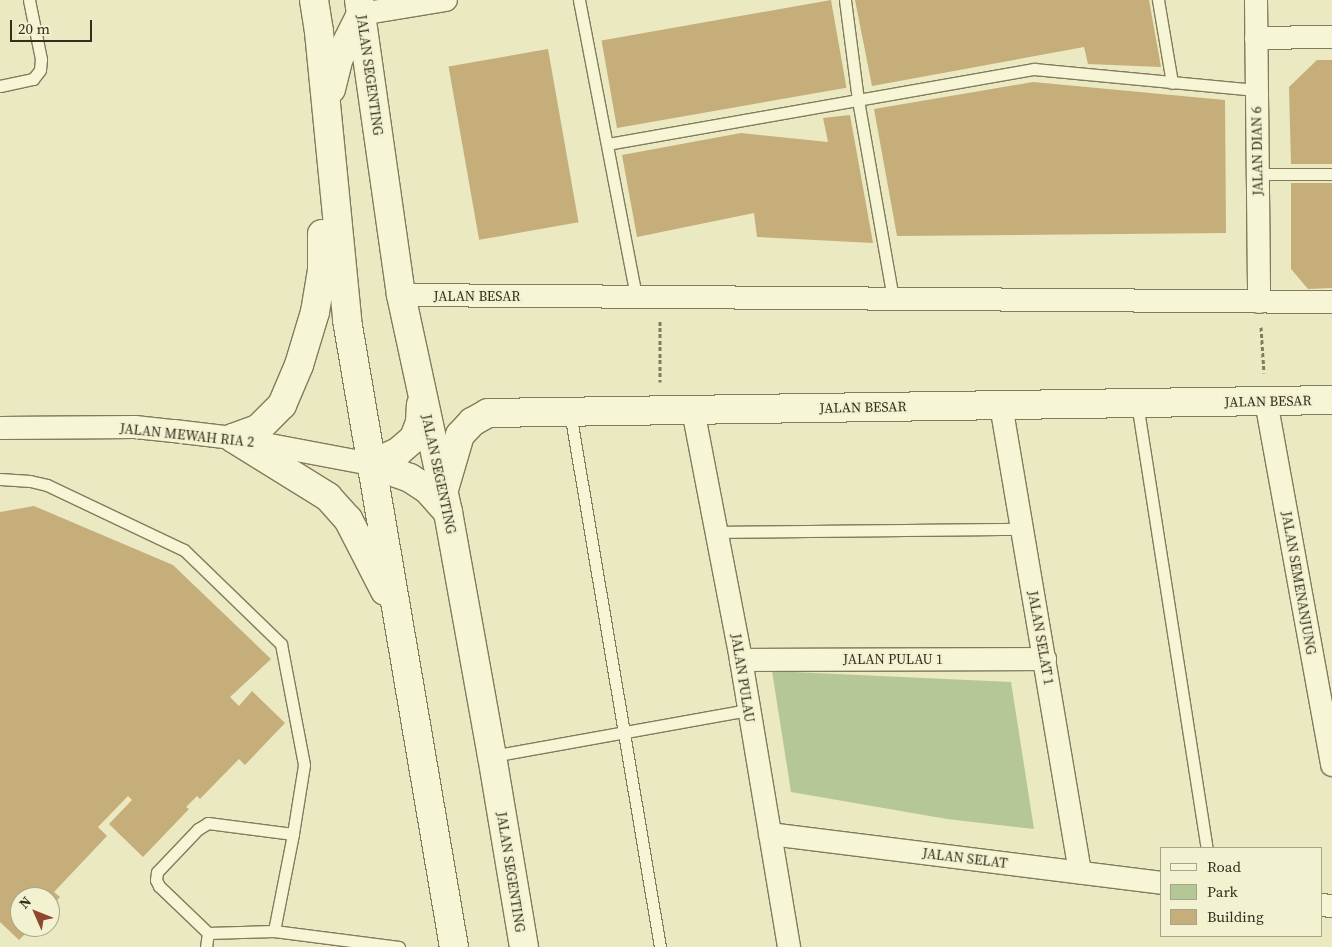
<!DOCTYPE html>
<html>
<head>
<meta charset="utf-8">
<style>
	body { margin:0 }
	#map { position:relative; width:1332px; height:947px; overflow:hidden; background:#eae9c2; font-family:"Source Serif 4",serif }
	div>[style] { position:absolute }
	.green>* { inset:0; background:#b5c797 }
	.building>* { inset:0; background:#c6ae7b; transform-origin:0 0 }
	.path>* { height:3px; margin-top:-1.5px; transform-origin:0; background:repeating-linear-gradient(90deg,#837b5b 0 4px,transparent 0 6.5px) }
	.roads { filter:drop-shadow(1px 0 #837b5b) drop-shadow(-1px 0 #837b5b) drop-shadow(0 1px #837b5b) drop-shadow(0 -1px #837b5b) }
	.service>* { height:11px; margin:-5.5px; padding:0 5.5px; transform-origin:5.5px; border-radius:5.5px; background:#f6f5d5 }
	.minor>* { height:22px; margin:-11px; padding:0 11px; transform-origin:11px; border-radius:11px; background:#f6f5d5 }
	.tertiary>* { height:28px; margin:-14px; padding:0 14px; transform-origin:14px; border-radius:14px; background:#f6f5d5 }
	span { translate:-50% -50%; white-space:nowrap; text-align:center; line-height:1.15; -webkit-text-stroke:4px #f2f2d1; paint-order:stroke }
	.street-label { font-size:14px; color:#342e1e }
	.legend { position:absolute; left:1160px; top:847px; width:162px; height:90px; box-sizing:border-box; background:#f2f2d1; border:1px solid #a6a489; margin:0; padding:6px 9px; list-style:none; font-size:15px; color:#342e1e }
	.legend li { display:flex; align-items:center; gap:10px; height:25px }
	.legend b { width:25px; border:1px solid #a6a489 }
	.north { position:absolute; left:10px; top:887px; width:50px; height:50px; box-sizing:border-box; background:#f2f2d1; border:1px solid #a6a489; border-radius:50%; rotate:314deg; font-size:14px; font-weight:700; line-height:20px; text-align:center; color:#342e1e }
	.north::after { content:''; display:block; margin:auto; width:18px; height:22px; background:#8d4830; clip-path:polygon(50% 0,100% 100%,50% 72%,0 100%) }
	.scale { position:absolute; left:10px; top:20px; width:82px; height:22px; box-sizing:border-box; border:2px solid #342e1e; border-top:0; padding-left:6px; font-size:15px; line-height:18px; white-space:nowrap; color:#342e1e; -webkit-text-stroke:4px #f2f2d1; paint-order:stroke }
</style>
</head>
<body>
<div id="map">
	<div class="green">
		<i style="clip-path:polygon(772px 671px,1011px 682px,1034px 829px,947px 819px,791px 792px)"></i>
	</div>
	<div class="building">
		<i style="left:831px;top:0;width:89px;height:233px;rotate:80deg"></i>
		<i style="clip-path:polygon(855px 0,1149px 0,1161px 67px,1088px 64px,1084px 47px,872px 86px)"></i>
		<i style="left:548px;top:49px;width:176px;height:101px;rotate:80deg"></i>
		<i style="clip-path:polygon(1317px 60px,1332px 60px,1332px 164px,1291px 164px,1289px 87px)"></i>
		<i style="clip-path:polygon(1033px 82px,1225px 100px,1226px 233px,897px 236px,874px 109px)"></i>
		<i style="clip-path:polygon(850px 115px,873px 243px,757px 237px,754px 213px,637px 237px,622px 155px,741px 133px,828px 142px,823px 118px)"></i>
		<i style="clip-path:polygon(1291px 183px,1332px 183px,1332px 288px,1308px 289px,1291px 269px)"></i>
		<i style="clip-path:polygon(34px 506px,173px 565px,271px 659px,230px 697px,239px 706px,252px 691px,285px 723px,245px 765px,239px 759px,200px 799px,197px 796px,186px 807px,189px 809px,143px 857px,109px 824px,132px 800px,128px 796px,98px 827px,107px 836px,54px 892px,60px 897px,50px 908px,50px 897px,20px 897px,20px 927px,32px 927px,19px 940px,0 922px,0 512px)"></i>
	</div>
	<div class="path">
		<i style="left:660px;top:321px;width:61px;rotate:90deg"></i>
		<i style="left:1261px;top:327px;width:46px;rotate:86.3deg"></i>
	</div>
	<div class="roads">
		<div class="service">
			<i style="left:579px;top:0;width:302px;rotate:79.1deg"></i>
			<i style="left:845px;top:0;width:101px;rotate:82.6deg"></i>
			<i style="left:858px;top:100px;width:202px;rotate:80deg"></i>
			<i style="left:1158px;top:0;width:84px;rotate:80.4deg"></i>
			<i style="left:0;top:86px;width:34px;rotate:-12deg"></i>
			<i style="left:33px;top:79px;width:11px;rotate:-52deg"></i>
			<i style="left:40px;top:70px;width:11px;rotate:-85deg"></i>
			<i style="left:41px;top:59px;width:60px;rotate:-101.5deg"></i>
			<i style="left:608px;top:144px;width:433px;rotate:-10deg"></i>
			<i style="left:1034px;top:69px;width:223px;rotate:5.4deg"></i>
			<i style="left:1257px;top:174px;width:75px"></i>
			<i style="left:1137px;top:403px;width:450px;rotate:81.1deg"></i>
			<i style="left:570px;top:412px;width:543px;rotate:80.45deg"></i>
			<i style="left:0;top:479px;width:30px;rotate:4deg"></i>
			<i style="left:30px;top:481px;width:17px;rotate:13deg"></i>
			<i style="left:47px;top:485px;width:152px;rotate:25.4deg"></i>
			<i style="left:184px;top:550px;width:135px;rotate:44.1deg"></i>
			<i style="left:281px;top:644px;width:123px;rotate:79.2deg"></i>
			<i style="left:304px;top:765px;width:70px;rotate:99.1deg"></i>
			<i style="left:293px;top:834px;width:99px;rotate:101.1deg"></i>
			<i style="left:717px;top:532px;width:303px;rotate:-0.6deg"></i>
			<i style="left:492px;top:756px;width:260px;rotate:-10.2deg"></i>
			<i style="left:293px;top:834px;width:86px;rotate:-172.6deg"></i>
			<i style="left:208px;top:823px;width:12px;rotate:149deg"></i>
			<i style="left:198px;top:829px;width:59px;rotate:133.6deg"></i>
			<i style="left:157px;top:872px;width:8px;rotate:97deg"></i>
			<i style="left:156px;top:880px;width:7px;rotate:63deg"></i>
			<i style="left:159px;top:886px;width:68px;rotate:43.8deg"></i>
			<i style="left:208px;top:933px;width:66px;rotate:-1.7deg"></i>
			<i style="left:274px;top:931px;width:126px;rotate:7.3deg"></i>
			<i style="left:206px;top:947px;width:14px;rotate:-82deg"></i>
		</div>
		<div class="minor">
			<i style="left:1256px;top:0;width:302px;rotate:89.4deg"></i>
			<i style="left:361px;top:14px;width:86px;rotate:-9.4deg"></i>
			<i style="left:1256px;top:38px;width:76px;rotate:-0.8deg"></i>
			<i style="left:401px;top:295px;width:931px;rotate:0.43deg"></i>
			<i style="left:1266px;top:401px;width:370px;rotate:79.7deg"></i>
			<i style="left:1001px;top:405px;width:474px;rotate:80.4deg"></i>
			<i style="left:693px;top:410px;width:255px;rotate:79.1deg"></i>
			<i style="left:741px;top:660px;width:291px;rotate:80.5deg"></i>
			<i style="left:0;top:428px;width:135px;rotate:-0.4deg"></i>
			<i style="left:135px;top:427px;width:39px;rotate:6deg"></i>
			<i style="left:174px;top:431px;width:59px;rotate:6.8deg"></i>
			<i style="left:233px;top:438px;width:140px;rotate:10.7deg"></i>
			<i style="left:741px;top:660px;width:304px;rotate:-0.2deg"></i>
			<i style="left:770px;top:834px;width:394px;rotate:7.1deg"></i>
			<i style="left:1321px;top:905px;width:11px;rotate:5deg"></i>
		</div>
		<div class="tertiary">
			<i style="left:314px;top:0;width:32px;rotate:81deg"></i>
			<i style="left:319px;top:32px;width:289px;rotate:84.4deg"></i>
			<i style="left:347px;top:320px;width:636px;rotate:80.32deg"></i>
			<i style="left:359px;top:0;width:298px;rotate:81.9deg"></i>
			<i style="left:401px;top:295px;width:222px;rotate:77.8deg"></i>
			<i style="left:448px;top:512px;width:248px;rotate:79.8deg"></i>
			<i style="left:492px;top:756px;width:194px;rotate:80.5deg"></i>
			<i style="left:331px;top:89px;width:30px;rotate:-76deg"></i>
			<i style="left:338px;top:60px;width:51px;rotate:-63.4deg"></i>
			<i style="left:233px;top:438px;width:27px;rotate:-20deg"></i>
			<i style="left:258px;top:429px;width:34px;rotate:-45deg"></i>
			<i style="left:282px;top:405px;width:43px;rotate:-67deg"></i>
			<i style="left:299px;top:365px;width:55px;rotate:-73.2deg"></i>
			<i style="left:315px;top:312px;width:43px;rotate:-80.5deg"></i>
			<i style="left:322px;top:270px;width:36px;rotate:-90deg"></i>
			<i style="left:233px;top:438px;width:112px;rotate:31.8deg"></i>
			<i style="left:328px;top:497px;width:30px;rotate:48deg"></i>
			<i style="left:348px;top:519px;width:81px;rotate:62.8deg"></i>
			<i style="left:371px;top:464px;width:30px;rotate:-24deg"></i>
			<i style="left:398px;top:452px;width:21px;rotate:-41deg"></i>
			<i style="left:414px;top:438px;width:17px;rotate:-69deg"></i>
			<i style="left:420px;top:422px;width:17px;rotate:-87deg"></i>
			<i style="left:371px;top:464px;width:41px;rotate:19.7deg"></i>
			<i style="left:410px;top:478px;width:20px;rotate:33deg"></i>
			<i style="left:427px;top:489px;width:31px;rotate:48deg"></i>
			<i style="left:445px;top:486px;width:53px;rotate:-73.6deg"></i>
			<i style="left:460px;top:435px;width:18px;rotate:-47deg"></i>
			<i style="left:472px;top:422px;width:18px;rotate:-29deg"></i>
			<i style="left:488px;top:413px;width:844px;rotate:-0.88deg"></i>
		</div>
	</div>
	<div class="street-label">
		<span style="left:370px;top:75px;rotate:82deg">JALAN SEGENTING</span>
		<span style="left:1257px;top:151px;rotate:-91deg">JALAN DIAN 6</span>
		<span style="left:477px;top:296px">JALAN BESAR</span>
		<span style="left:1268px;top:401px;rotate:-1deg">JALAN BESAR</span>
		<span style="left:863px;top:407px;rotate:-1deg">JALAN BESAR</span>
		<span style="left:187px;top:435px;rotate:6deg">JALAN MEWAH RIA 2</span>
		<span style="left:439px;top:474px;rotate:78deg">JALAN SEGENTING</span>
		<span style="left:1299px;top:583px;rotate:80deg">JALAN SEMENANJUNG</span>
		<span style="left:1041px;top:638px;rotate:80deg">JALAN SELAT 1</span>
		<span style="left:893px;top:659px">JALAN PULAU 1</span>
		<span style="left:743px;top:678px;rotate:81deg">JALAN PULAU</span>
		<span style="left:965px;top:858px;rotate:7deg">JALAN SELAT</span>
		<span style="left:511px;top:872px;rotate:81deg">JALAN SEGENTING</span>
	</div>
	<ul class="legend">
	<li><b style="height:6px;background:#f6f5d5"></b>Road</li>
	<li><b style="height:14px;background:#b5c797"></b>Park</li>
	<li><b style="height:14px;background:#c6ae7b"></b>Building</li>
	</ul>
	<div class="north">N</div>
	<div class="scale">20 m</div>
</div>
</body>
</html>
